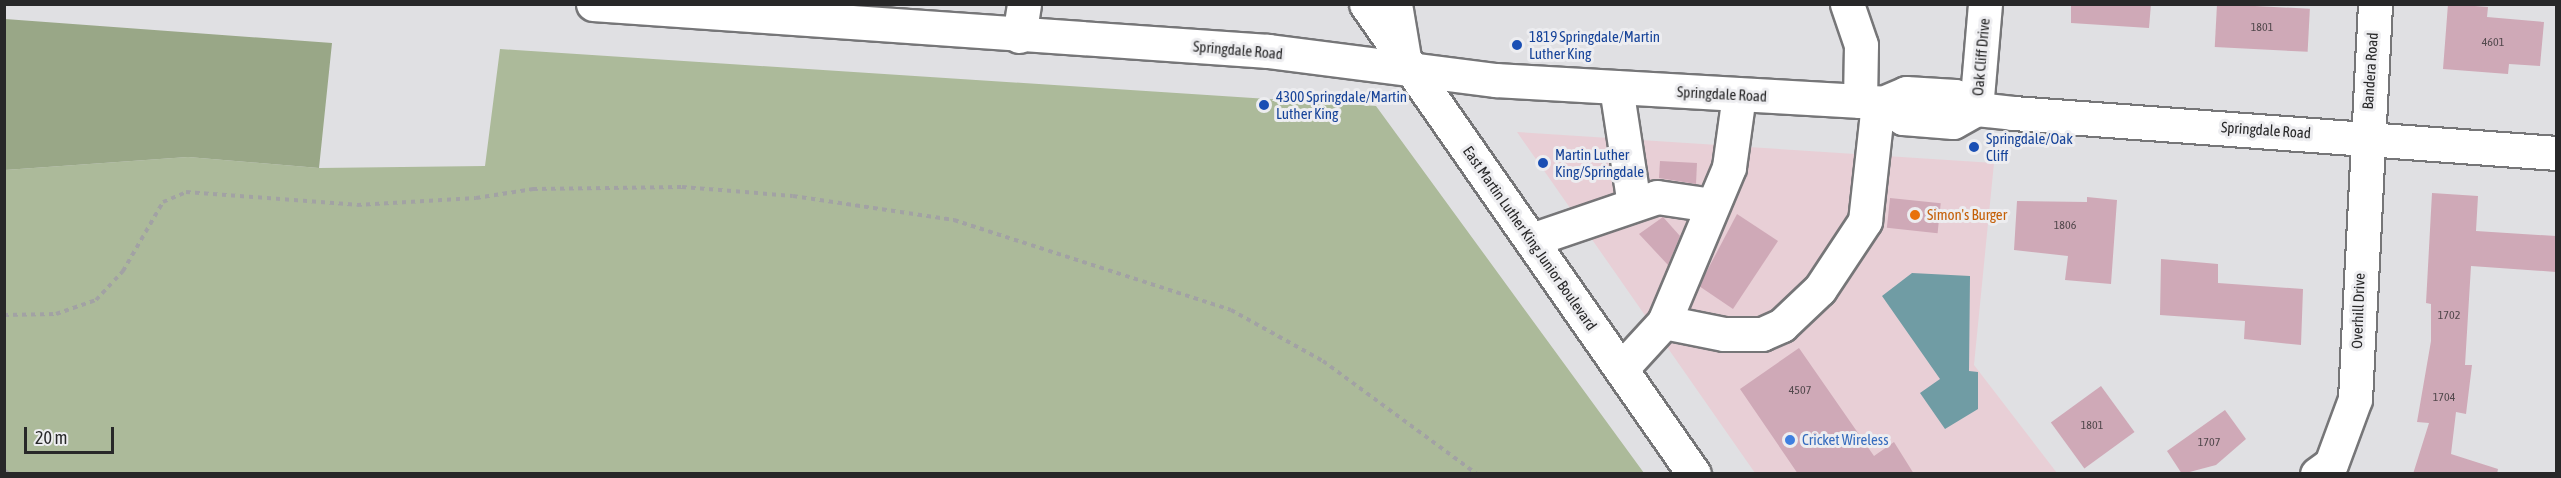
<!DOCTYPE html>
<html>
<head>
<meta charset="utf-8">
<style>
	body { margin:0 }
	#map { position:relative; width:2561px; height:478px; overflow:hidden; background:#e0e0e3; font-family:"Asap Condensed",sans-serif }
	div>[style] { position:absolute }
	.commercial>* { inset:0; background:#e8cfd6 }
	.green>* { inset:0; background:#acba9a }
	.forest>* { inset:0; background:#99a787 }
	.water>* { inset:0; background:#709ca4 }
	.building>* { inset:0; background:#cfa9b7; transform-origin:0 0 }
	.path>* { height:4px; margin-top:-2px; transform-origin:0; background:repeating-linear-gradient(90deg,#a2a2a4 0 4.5px,transparent 0 9px) }
	.roads { filter:drop-shadow(2px 0 #767678) drop-shadow(-2px 0 #767678) drop-shadow(0 2px #767678) drop-shadow(0 -2px #767678) }
	.minor>* { height:33px; margin:-16.5px; padding:0 16.5px; transform-origin:16.5px; border-radius:16.5px; background:#fff }
	.major>* { height:33px; margin:-16.5px; padding:0 16.5px; transform-origin:16.5px; border-radius:16.5px; background:#fff }
	.dots>* { width:16px; height:16px; translate:-50% -50%; box-sizing:border-box; border:3px solid #ededf0; border-radius:50% }
	span { translate:-50% -50%; white-space:nowrap; text-align:center; line-height:1.15; -webkit-text-stroke:6px #ededf0; paint-order:stroke }
	.number-label { font-size:12px; color:#52484c }
	.number-label span { -webkit-text-stroke-width:0 }
	.transit-label { font-size:15px; color:#164399 }
	.left { translate:0 -50%; text-align:left }
	.street-label { font-size:15px; color:#282829 }
	.food-label { font-size:15px; color:#c56008 }
	.shop-label { font-size:15px; color:#366cbe }
	.frame { position:absolute; inset:0; border:6px solid #282829; pointer-events:none }
	.scale { position:absolute; left:24px; top:427px; width:90px; height:27px; box-sizing:border-box; border:3px solid #282829; border-top:0; padding-left:8px; font-size:18px; line-height:21px; white-space:nowrap; color:#282829; -webkit-text-stroke:4px #ededf0; paint-order:stroke }
</style>
</head>
<body>
<div id="map">
	<div class="commercial">
		<i style="clip-path:polygon(1517px 132px,1994px 163px,1974px 365px,2057px 473px,1755px 473px)"></i>
	</div>
	<div class="green">
		<i style="clip-path:polygon(500px 49px,1376px 106px,1644px 473px,5px 474px,5px 170px,188px 157px,319px 168px,485px 166px)"></i>
	</div>
	<div class="forest">
		<i style="clip-path:polygon(5px 19px,332px 43px,319px 168px,188px 157px,5px 170px)"></i>
	</div>
	<div class="water">
		<i style="clip-path:polygon(1912px 273px,1970px 276px,1969px 371px,1978px 372px,1978px 409px,1945px 429px,1920px 393px,1940px 379px,1882px 296px)"></i>
	</div>
	<div class="building">
		<i style="clip-path:polygon(2071px 4px,2151px 4px,2149px 28px,2071px 23px)"></i>
		<i style="left:2217px;top:4px;width:93px;height:43px;rotate:3deg"></i>
		<i style="clip-path:polygon(2448px 4px,2488px 7px,2487px 17px,2544px 22px,2540px 66px,2509px 64px,2508px 74px,2443px 69px)"></i>
		<i style="clip-path:polygon(1660px 161px,1697px 163px,1696px 184px,1659px 178px)"></i>
		<i style="clip-path:polygon(2432px 193px,2478px 196px,2476px 231px,2556px 236px,2556px 272px,2471px 266px,2465px 365px,2472px 365px,2466px 414px,2456px 412px,2451px 454px,2498px 469px,2497px 474px,2413px 474px,2429px 423px,2417px 422px,2431px 341px,2431px 304px,2426px 303px)"></i>
		<i style="clip-path:polygon(2087px 197px,2117px 200px,2111px 284px,2065px 280px,2068px 256px,2014px 250px,2017px 201px,2087px 202px)"></i>
		<i style="left:1890px;top:198px;width:51px;height:30px;rotate:6deg"></i>
		<i style="clip-path:polygon(1737px 214px,1778px 241px,1733px 309px,1699px 286px)"></i>
		<i style="clip-path:polygon(1663px 217px,1680px 236px,1668px 265px,1639px 234px)"></i>
		<i style="clip-path:polygon(2161px 259px,2218px 264px,2218px 283px,2303px 289px,2301px 345px,2244px 339px,2245px 321px,2160px 315px)"></i>
		<i style="clip-path:polygon(1799px 348px,1874px 456px,1894px 442px,1914px 474px,1798px 474px,1740px 389px)"></i>
		<i style="left:2101px;top:386px;width:57px;height:62px;rotate:54deg"></i>
		<i style="clip-path:polygon(2225px 410px,2246px 439px,2216px 465px,2182px 474px,2167px 451px)"></i>
	</div>
	<div class="path">
		<i style="left:4px;top:315px;width:52px;rotate:-1.1deg"></i>
		<i style="left:56px;top:314px;width:42px;rotate:-19.3deg"></i>
		<i style="left:96px;top:300px;width:40px;rotate:-47deg"></i>
		<i style="left:123px;top:271px;width:80px;rotate:-59.9deg"></i>
		<i style="left:163px;top:202px;width:25px;rotate:-23deg"></i>
		<i style="left:186px;top:192px;width:171px;rotate:4.3deg"></i>
		<i style="left:357px;top:205px;width:119px;rotate:-3.4deg"></i>
		<i style="left:476px;top:198px;width:58px;rotate:-9deg"></i>
		<i style="left:533px;top:189px;width:149px;rotate:-0.8deg"></i>
		<i style="left:682px;top:187px;width:111px;rotate:4.6deg"></i>
		<i style="left:793px;top:196px;width:163px;rotate:8.5deg"></i>
		<i style="left:954px;top:220px;width:291px;rotate:18deg"></i>
		<i style="left:1231px;top:310px;width:105px;rotate:29deg"></i>
		<i style="left:1323px;top:361px;width:191px;rotate:36.3deg"></i>
		<i style="left:4px;top:470px;width:6px;rotate:39deg"></i>
	</div>
	<div class="roads">
		<div class="minor">
			<i style="left:1395px;top:4px;width:61px;rotate:80.5deg"></i>
			<i style="left:1847px;top:4px;width:43px;rotate:71.1deg"></i>
			<i style="left:1861px;top:45px;width:56px;rotate:91deg"></i>
			<i style="left:1019px;top:36px;width:32px;rotate:-81deg"></i>
			<i style="left:1616px;top:87px;width:118px;rotate:81.3deg"></i>
			<i style="left:1976px;top:109px;width:105px;rotate:-85.1deg"></i>
			<i style="left:1531px;top:240px;width:133px;rotate:-18.8deg"></i>
			<i style="left:1657px;top:197px;width:56px;rotate:8.3deg"></i>
			<i style="left:1664px;top:322px;width:61px;rotate:11.3deg"></i>
			<i style="left:1724px;top:334px;width:38px"></i>
			<i style="left:1762px;top:334px;width:22px;rotate:-24deg"></i>
			<i style="left:1782px;top:325px;width:52px;rotate:-43.5deg"></i>
			<i style="left:1820px;top:289px;width:82px;rotate:-56.5deg"></i>
			<i style="left:1865px;top:221px;width:119px;rotate:-83.7deg"></i>
			<i style="left:1621px;top:369px;width:64px;rotate:-47.5deg"></i>
			<i style="left:1664px;top:322px;width:168px;rotate:-67.2deg"></i>
			<i style="left:1729px;top:167px;width:73px;rotate:-82.1deg"></i>
			<i style="left:2317px;top:474px;width:17px;rotate:-36deg"></i>
			<i style="left:2331px;top:464px;width:69px;rotate:-69.7deg"></i>
			<i style="left:2355px;top:399px;width:396px;rotate:-87.1deg"></i>
		</div>
		<div class="major">
			<i style="left:593px;top:4px;width:677px;rotate:3.98deg"></i>
			<i style="left:1268px;top:51px;width:229px;rotate:7.3deg"></i>
			<i style="left:1495px;top:80px;width:366px;rotate:3.3deg"></i>
			<i style="left:1860px;top:101px;width:23px;rotate:5deg"></i>
			<i style="left:1883px;top:103px;width:25px;rotate:37deg"></i>
			<i style="left:1903px;top:118px;width:50px;rotate:4.6deg"></i>
			<i style="left:1953px;top:122px;width:26px;rotate:-29deg"></i>
			<i style="left:1366px;top:4px;width:573px;rotate:55.09deg"></i>
			<i style="left:1883px;top:103px;width:25px;rotate:-23deg"></i>
			<i style="left:1906px;top:93px;width:49px;rotate:3.5deg"></i>
			<i style="left:1955px;top:96px;width:25px;rotate:32deg"></i>
			<i style="left:1976px;top:109px;width:37px;rotate:6deg"></i>
			<i style="left:2013px;top:113px;width:544px;rotate:4.21deg"></i>
		</div>
	</div>
	<div class="dots">
		<i style="left:1517px;top:45px;background:#1a4fb4"></i>
		<i style="left:1264px;top:105px;background:#1a4fb4"></i>
		<i style="left:1974px;top:147px;background:#1a4fb4"></i>
		<i style="left:1543px;top:163px;background:#1a4fb4"></i>
		<i style="left:1915px;top:215px;background:#e8710a"></i>
		<i style="left:1790px;top:440px;background:#3f7fe0"></i>
	</div>
	<div class="number-label">
		<span style="left:2262px;top:28px">1801</span>
		<span style="left:2493px;top:43px">4601</span>
		<span style="left:2065px;top:226px">1806</span>
		<span style="left:2449px;top:316px">1702</span>
		<span style="left:1800px;top:391px">4507</span>
		<span style="left:2444px;top:398px">1704</span>
		<span style="left:2092px;top:426px">1801</span>
		<span style="left:2209px;top:443px">1707</span>
	</div>
	<div class="transit-label">
		<span class="left" style="left:1529px;top:45px">1819 Springdale/Martin<br>Luther King</span>
		<span class="left" style="left:1276px;top:105px">4300 Springdale/Martin<br>Luther King</span>
		<span class="left" style="left:1986px;top:147px">Springdale/Oak<br>Cliff</span>
		<span class="left" style="left:1555px;top:163px">Martin Luther<br>King/Springdale</span>
	</div>
	<div class="street-label">
		<span style="left:1238px;top:50px;rotate:5deg">Springdale Road</span>
		<span style="left:1981px;top:57px;rotate:-85deg">Oak Cliff Drive</span>
		<span style="left:2370px;top:71px;rotate:-86deg">Bandera Road</span>
		<span style="left:1722px;top:94px;rotate:3deg">Springdale Road</span>
		<span style="left:2266px;top:130px;rotate:4deg">Springdale Road</span>
		<span style="left:1530px;top:238px;rotate:55deg">East Martin Luther King Junior Boulevard</span>
		<span style="left:2358px;top:311px;rotate:-88deg">Overhill Drive</span>
	</div>
	<div class="food-label">
		<span class="left" style="left:1927px;top:215px">Simon's Burger</span>
	</div>
	<div class="shop-label">
		<span class="left" style="left:1802px;top:440px">Cricket Wireless</span>
	</div>
	<div class="frame"></div>
	<div class="scale">20 m</div>
</div>
</body>
</html>
